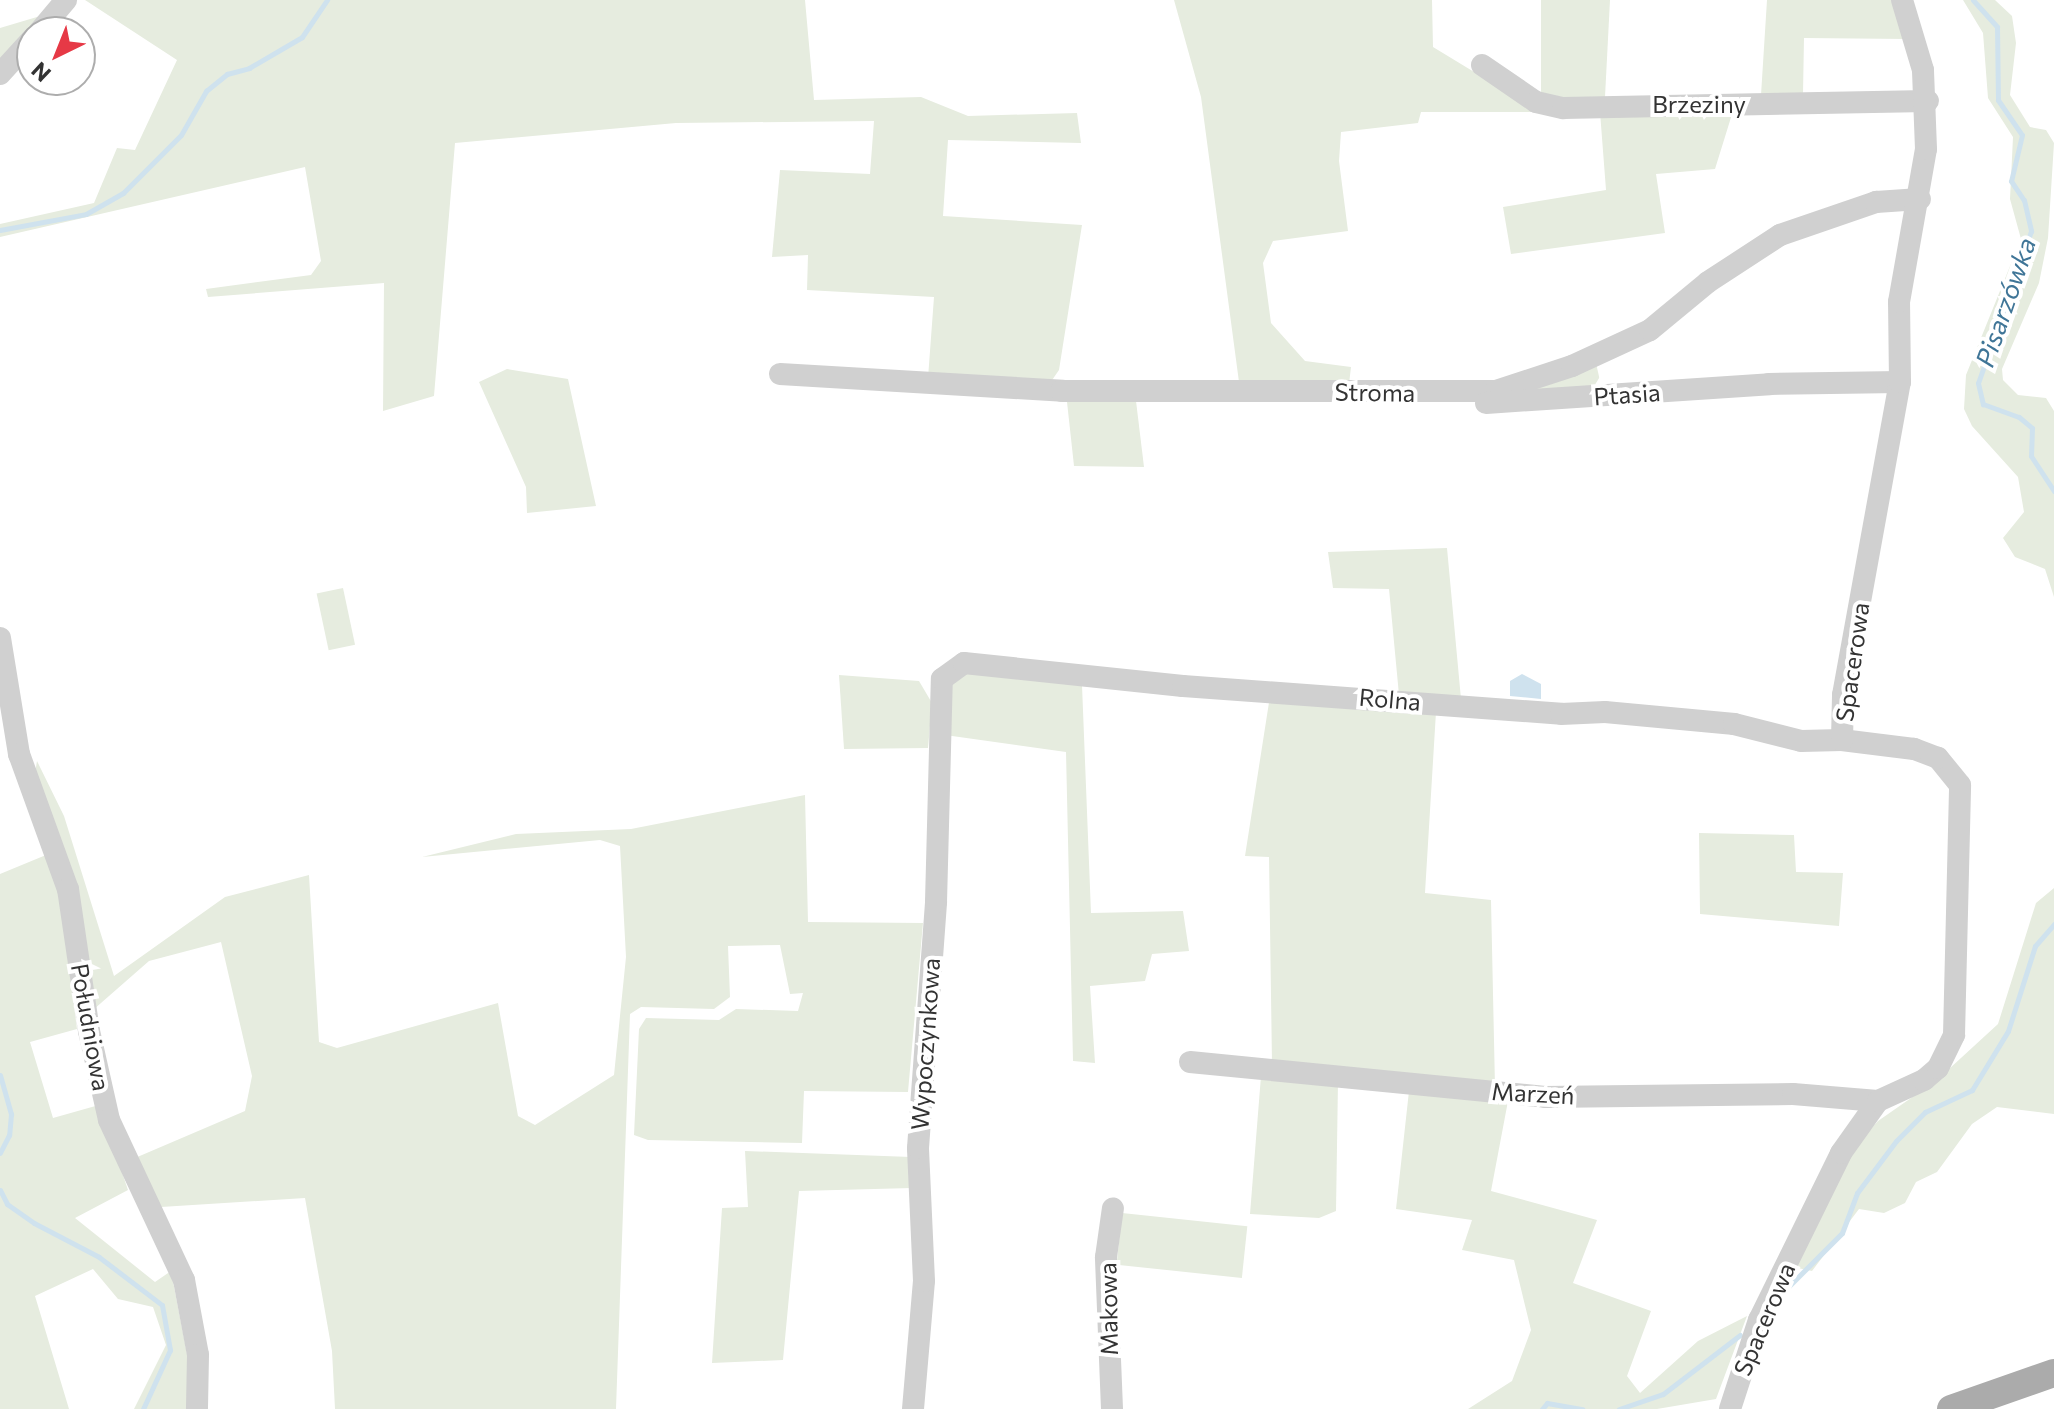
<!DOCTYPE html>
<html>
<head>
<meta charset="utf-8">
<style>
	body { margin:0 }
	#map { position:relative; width:2054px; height:1409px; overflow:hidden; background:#fff; font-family:Commissioner,sans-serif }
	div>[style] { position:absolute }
	.green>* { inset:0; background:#e6ecdf; transform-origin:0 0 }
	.water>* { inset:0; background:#cfe2ee }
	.stream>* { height:5px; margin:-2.5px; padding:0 2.5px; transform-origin:2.5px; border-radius:2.5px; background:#cfe2ee }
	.minor>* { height:22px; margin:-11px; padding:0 11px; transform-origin:11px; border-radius:11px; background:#d0d0d0 }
	.major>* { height:28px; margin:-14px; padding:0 14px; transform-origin:14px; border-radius:14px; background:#ababab }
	span { translate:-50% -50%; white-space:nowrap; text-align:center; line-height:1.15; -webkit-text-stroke:8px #fff; paint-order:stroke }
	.street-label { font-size:24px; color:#333 }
	.water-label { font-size:26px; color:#3f7597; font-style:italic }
	.north { position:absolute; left:16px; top:16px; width:80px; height:80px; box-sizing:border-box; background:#fff; border:2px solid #adadad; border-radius:50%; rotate:223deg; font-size:22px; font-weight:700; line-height:32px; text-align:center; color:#333 }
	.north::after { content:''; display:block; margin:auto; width:28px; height:36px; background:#e63946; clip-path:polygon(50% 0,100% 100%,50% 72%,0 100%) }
</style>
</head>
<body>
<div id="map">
	<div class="green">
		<i style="clip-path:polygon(85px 0,805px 0,814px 100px,921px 97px,968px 116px,1077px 113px,1081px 143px,948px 140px,943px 216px,1082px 225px,1059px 370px,1048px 386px,928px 378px,934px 297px,807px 290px,808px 255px,772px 257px,780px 170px,870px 174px,874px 121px,676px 123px,455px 143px,434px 396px,383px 411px,384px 283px,208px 297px,206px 289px,311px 275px,321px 261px,305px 167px,0 237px,0 224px,94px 203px,117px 148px,135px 150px,177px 60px)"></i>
		<i style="clip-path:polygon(1174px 0,1432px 0,1433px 47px,1540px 112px,1421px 112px,1418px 123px,1341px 132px,1339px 161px,1348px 231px,1273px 241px,1263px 263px,1271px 323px,1305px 361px,1351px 367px,1349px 384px,1239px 382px,1201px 97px)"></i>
		<i style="clip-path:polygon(1541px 0,1610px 0,1605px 97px,1567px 100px,1541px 94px)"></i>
		<i style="clip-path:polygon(1767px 0,1891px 0,1907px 39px,1804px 38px,1803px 94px,1761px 95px)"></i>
		<i style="clip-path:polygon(1963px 0,1995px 0,2012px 16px,2016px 43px,2010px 95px,2030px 127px,2046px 130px,2054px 143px,2048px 238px,2039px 283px,2002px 369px,2003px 380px,2018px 395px,2046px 398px,2054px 411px,2054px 597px,2045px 569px,2015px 557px,2003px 538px,2024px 512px,2018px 477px,1972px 426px,1964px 409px,1966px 375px,2021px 239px,2010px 199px,2013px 137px,1988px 98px,1983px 33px)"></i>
		<i style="clip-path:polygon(47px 14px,0 65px,0 28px)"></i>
		<i style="clip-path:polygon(1733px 111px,1715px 169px,1656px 174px,1665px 233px,1511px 254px,1503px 207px,1606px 190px,1600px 112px)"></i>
		<i style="clip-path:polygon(1596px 363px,1602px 390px,1517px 397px)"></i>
		<i style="clip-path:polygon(507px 369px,568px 379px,596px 506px,527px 513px,526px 487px,479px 382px)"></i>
		<i style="clip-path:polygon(1136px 401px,1144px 467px,1074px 466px,1067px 402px)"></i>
		<i style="clip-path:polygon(1447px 548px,1461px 699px,1399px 695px,1389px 589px,1333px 588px,1328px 552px)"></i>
		<i style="left:343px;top:588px;width:58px;height:27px;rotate:78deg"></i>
		<i style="clip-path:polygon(968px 671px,1082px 685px,1091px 913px,1183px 911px,1189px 951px,1152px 954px,1145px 981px,1090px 986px,1095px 1063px,1073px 1061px,1066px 752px,945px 735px,946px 688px)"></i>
		<i style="clip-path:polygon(839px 675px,919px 681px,932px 703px,928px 748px,844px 749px)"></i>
		<i style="clip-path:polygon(1270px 696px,1436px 712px,1425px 893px,1491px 900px,1495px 1087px,1272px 1064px,1269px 857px,1245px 856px)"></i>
		<i style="clip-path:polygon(37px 761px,64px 816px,114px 976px,225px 897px,309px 875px,319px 1042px,337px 1048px,498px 1003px,518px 1116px,535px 1125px,614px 1075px,626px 957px,620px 846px,600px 840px,422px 857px,516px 834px,631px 829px,805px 795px,808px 922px,923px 923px,908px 1092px,804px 1091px,802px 1143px,648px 1140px,634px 1135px,639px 1029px,646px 1018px,719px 1020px,736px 1009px,798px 1011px,803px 993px,790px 994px,780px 945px,728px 946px,730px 997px,714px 1009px,641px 1007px,630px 1014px,616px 1409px,335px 1409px,332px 1351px,305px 1198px,161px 1207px,135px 1158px,245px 1111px,252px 1076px,221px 942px,149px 961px,93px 1010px,34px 779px)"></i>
		<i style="clip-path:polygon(1699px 833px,1794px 835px,1796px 872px,1843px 873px,1839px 926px,1700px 914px)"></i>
		<i style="clip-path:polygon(46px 855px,59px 888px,77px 1029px,30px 1042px,53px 1118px,99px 1105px,128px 1190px,75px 1218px,155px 1282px,171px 1271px,187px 1354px,188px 1409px,134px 1409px,166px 1345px,153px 1307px,118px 1299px,93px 1269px,35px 1296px,69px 1409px,0 1409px,0 874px)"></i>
		<i style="clip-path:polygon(2054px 888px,2054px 1114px,1997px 1107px,1972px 1124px,1937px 1172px,1916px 1182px,1905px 1203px,1884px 1213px,1859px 1209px,1812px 1271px,1793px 1267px,1848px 1154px,1878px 1121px,1937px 1080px,1998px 1024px,2036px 903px)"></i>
		<i style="clip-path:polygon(1261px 1076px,1338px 1081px,1336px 1211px,1319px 1218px,1250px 1214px)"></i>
		<i style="clip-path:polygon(1409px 1091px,1508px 1101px,1491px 1191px,1597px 1220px,1573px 1283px,1651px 1311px,1627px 1376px,1640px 1393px,1698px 1341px,1747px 1316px,1716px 1399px,1657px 1409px,1468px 1409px,1512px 1381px,1531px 1330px,1514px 1260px,1462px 1250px,1472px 1220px,1396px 1209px)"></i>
		<i style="clip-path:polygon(745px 1151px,911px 1157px,912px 1188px,799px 1191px,783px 1360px,712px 1363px,722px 1208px,748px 1207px)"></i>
		<i style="left:1122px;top:1213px;width:126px;height:52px;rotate:6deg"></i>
	</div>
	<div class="water">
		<i style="clip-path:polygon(1522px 674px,1541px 684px,1541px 699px,1510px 696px,1510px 681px)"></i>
	</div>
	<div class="stream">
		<i style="left:1973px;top:0;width:36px;rotate:48deg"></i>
		<i style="left:1997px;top:27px;width:73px;rotate:89.2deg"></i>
		<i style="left:1998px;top:100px;width:42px;rotate:55.6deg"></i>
		<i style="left:2022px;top:135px;width:47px;rotate:103.4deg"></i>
		<i style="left:2011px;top:181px;width:23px;rotate:56deg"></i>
		<i style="left:2024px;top:200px;width:32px;rotate:77deg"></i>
		<i style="left:2031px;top:231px;width:161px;rotate:109.2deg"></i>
		<i style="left:1978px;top:383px;width:22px;rotate:77deg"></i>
		<i style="left:1983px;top:404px;width:38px;rotate:20deg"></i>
		<i style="left:2019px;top:417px;width:17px;rotate:40deg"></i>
		<i style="left:2032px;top:428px;width:28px;rotate:92deg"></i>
		<i style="left:2031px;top:456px;width:42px;rotate:56.7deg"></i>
		<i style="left:0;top:230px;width:87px;rotate:-10.5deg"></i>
		<i style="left:86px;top:214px;width:43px;rotate:-29.6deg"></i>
		<i style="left:123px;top:193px;width:82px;rotate:-45deg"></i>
		<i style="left:181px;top:135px;width:51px;rotate:-60.4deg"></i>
		<i style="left:206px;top:91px;width:27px;rotate:-39deg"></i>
		<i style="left:227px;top:74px;width:23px;rotate:-15deg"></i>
		<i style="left:249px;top:68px;width:61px;rotate:-30.3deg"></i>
		<i style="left:302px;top:37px;width:45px;rotate:-56deg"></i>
		<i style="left:0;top:1075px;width:41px;rotate:74.2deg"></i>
		<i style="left:11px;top:1114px;width:21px;rotate:95deg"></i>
		<i style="left:9px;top:1135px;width:20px;rotate:117deg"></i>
		<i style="left:0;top:1190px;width:16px;rotate:63deg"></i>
		<i style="left:7px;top:1204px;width:33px;rotate:35deg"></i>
		<i style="left:34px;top:1223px;width:73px;rotate:27.6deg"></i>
		<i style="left:99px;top:1257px;width:79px;rotate:37.3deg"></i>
		<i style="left:162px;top:1305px;width:46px;rotate:79.9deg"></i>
		<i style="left:170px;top:1350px;width:65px;rotate:114.6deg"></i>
		<i style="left:1786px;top:1289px;width:79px;rotate:-45deg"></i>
		<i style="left:1842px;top:1233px;width:43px;rotate:-69.4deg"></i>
		<i style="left:1857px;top:1193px;width:65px;rotate:-53.1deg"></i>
		<i style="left:1896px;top:1141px;width:41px;rotate:-45deg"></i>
		<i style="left:1925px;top:1112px;width:52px;rotate:-25.1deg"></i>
		<i style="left:1972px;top:1090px;width:69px;rotate:-58.6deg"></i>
		<i style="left:2008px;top:1031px;width:89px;rotate:-72.4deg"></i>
		<i style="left:2035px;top:946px;width:29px;rotate:-49deg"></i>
		<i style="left:1542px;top:1409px;width:8px;rotate:-50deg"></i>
		<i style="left:1547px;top:1403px;width:36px;rotate:10deg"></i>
		<i style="left:1619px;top:1409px;width:46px;rotate:-18.8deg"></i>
		<i style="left:1663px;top:1394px;width:97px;rotate:-37.5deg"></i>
	</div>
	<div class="minor">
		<i style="left:39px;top:32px;width:42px;rotate:-49.8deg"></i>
		<i style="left:1482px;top:65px;width:65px;rotate:34.4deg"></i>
		<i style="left:1536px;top:102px;width:28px;rotate:13deg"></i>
		<i style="left:1563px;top:108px;width:365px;rotate:-1.1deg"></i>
		<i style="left:0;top:74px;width:47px;rotate:-47.6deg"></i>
		<i style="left:780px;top:374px;width:283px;rotate:3.4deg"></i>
		<i style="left:1062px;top:391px;width:434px"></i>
		<i style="left:1496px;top:391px;width:80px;rotate:-18.2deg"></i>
		<i style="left:1572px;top:366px;width:86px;rotate:-24.8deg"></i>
		<i style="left:1650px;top:330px;width:75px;rotate:-39.6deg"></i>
		<i style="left:1708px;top:282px;width:86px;rotate:-33.1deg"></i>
		<i style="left:1780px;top:235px;width:102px;rotate:-19deg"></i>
		<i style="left:1876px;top:202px;width:44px;rotate:-3.9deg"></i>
		<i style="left:1486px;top:403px;width:284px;rotate:-3.8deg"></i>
		<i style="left:1769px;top:384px;width:131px;rotate:-0.9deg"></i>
		<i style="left:0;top:638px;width:118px;rotate:80.7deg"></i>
		<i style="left:19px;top:754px;width:144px;rotate:70.1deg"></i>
		<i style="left:68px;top:889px;width:144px;rotate:81.6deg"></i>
		<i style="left:89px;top:1031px;width:91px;rotate:77.3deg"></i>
		<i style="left:109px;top:1120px;width:177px;rotate:64.9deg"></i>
		<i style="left:184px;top:1280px;width:76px;rotate:79.4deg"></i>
		<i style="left:198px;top:1355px;width:54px;rotate:91.1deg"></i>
		<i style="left:1190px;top:1062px;width:357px;rotate:5.6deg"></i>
		<i style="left:1545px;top:1097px;width:248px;rotate:-0.7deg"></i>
		<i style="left:1793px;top:1094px;width:85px;rotate:4.7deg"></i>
		<i style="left:913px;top:1409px;width:128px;rotate:-85.1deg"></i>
		<i style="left:924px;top:1281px;width:133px;rotate:-92.6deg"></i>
		<i style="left:918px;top:1148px;width:247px;rotate:-85.8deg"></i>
		<i style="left:936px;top:902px;width:223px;rotate:-88.5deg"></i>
		<i style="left:942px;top:679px;width:27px;rotate:-36deg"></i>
		<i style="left:964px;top:663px;width:220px;rotate:6deg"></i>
		<i style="left:1183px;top:686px;width:379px;rotate:4.2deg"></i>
		<i style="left:1561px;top:714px;width:44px;rotate:-2.6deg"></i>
		<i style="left:1605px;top:712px;width:130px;rotate:5.3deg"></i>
		<i style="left:1734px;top:724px;width:69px;rotate:14.2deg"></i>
		<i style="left:1801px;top:741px;width:41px;rotate:-1.4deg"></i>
		<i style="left:1112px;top:1409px;width:152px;rotate:-92.3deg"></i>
		<i style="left:1106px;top:1257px;width:49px;rotate:-81.9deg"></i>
		<i style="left:1730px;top:1409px;width:94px;rotate:-72deg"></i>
		<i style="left:1759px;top:1320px;width:186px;rotate:-63.8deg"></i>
		<i style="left:1841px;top:1153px;width:64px;rotate:-54.6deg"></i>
		<i style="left:1878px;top:1101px;width:51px;rotate:-24.5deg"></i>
		<i style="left:1924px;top:1080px;width:18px;rotate:-41deg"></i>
		<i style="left:1938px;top:1068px;width:37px;rotate:-64deg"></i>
		<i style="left:1954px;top:1035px;width:250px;rotate:-88.6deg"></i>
		<i style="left:1960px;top:785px;width:35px;rotate:-129deg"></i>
		<i style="left:1938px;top:758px;width:26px;rotate:-159deg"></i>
		<i style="left:1914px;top:749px;width:73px;rotate:-172.9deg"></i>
		<i style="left:1842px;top:740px;width:45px;rotate:-88.7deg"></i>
		<i style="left:1843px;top:695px;width:318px;rotate:-79.7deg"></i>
		<i style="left:1900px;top:382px;width:80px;rotate:-90.7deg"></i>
		<i style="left:1899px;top:302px;width:155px;rotate:-80deg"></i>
		<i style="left:1926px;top:149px;width:79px;rotate:-92.2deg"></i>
		<i style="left:1923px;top:70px;width:73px;rotate:-106.7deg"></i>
	</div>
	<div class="major">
		<i style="left:1951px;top:1409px;width:109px;rotate:-19.3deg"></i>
	</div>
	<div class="street-label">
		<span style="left:1699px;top:104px">Brzeziny</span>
		<span style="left:1375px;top:392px;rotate:1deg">Stroma</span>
		<span style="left:1627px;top:394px;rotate:-4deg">Ptasia</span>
		<span style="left:1852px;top:662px;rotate:-82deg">Spacerowa</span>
		<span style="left:1390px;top:699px;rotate:5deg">Rolna</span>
		<span style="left:91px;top:1027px;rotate:80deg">Południowa</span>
		<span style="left:925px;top:1044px;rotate:-86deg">Wypoczynkowa</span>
		<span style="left:1533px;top:1093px;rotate:3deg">Marzeń</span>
		<span style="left:1108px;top:1309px;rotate:-91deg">Makowa</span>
		<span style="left:1764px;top:1319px;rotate:-67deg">Spacerowa</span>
	</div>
	<div class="water-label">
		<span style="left:2005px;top:302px;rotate:-71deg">Pisarzówka</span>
	</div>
	<div class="north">N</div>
</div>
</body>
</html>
